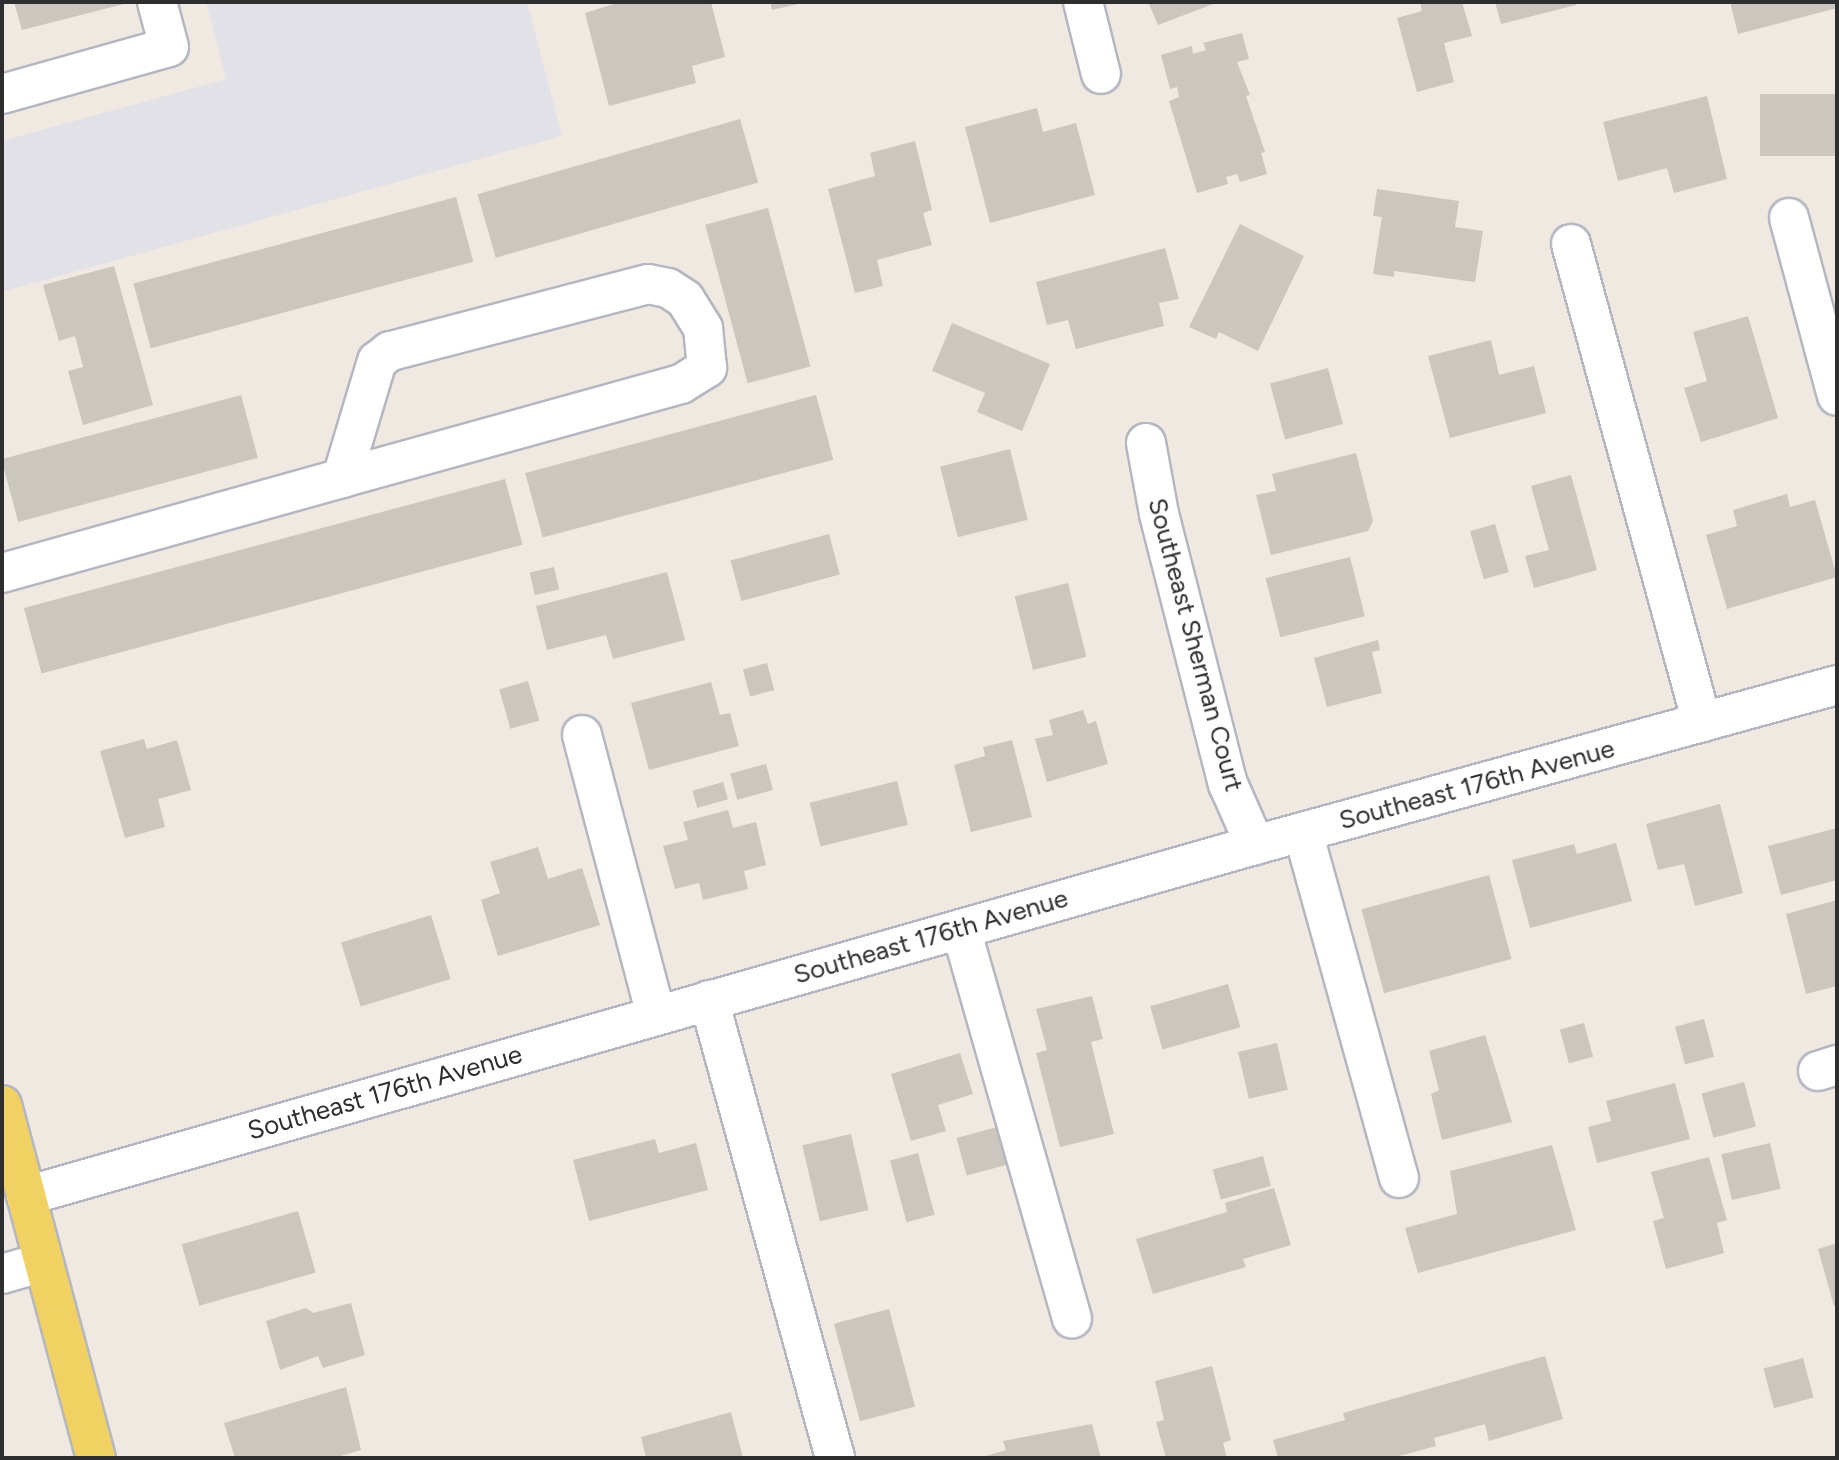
<!DOCTYPE html>
<html>
<head>
<meta charset="utf-8">
<style>
	body { margin:0 }
	#map { position:relative; width:1839px; height:1460px; overflow:hidden; background:#efe9e1; font-family:Figtree,sans-serif }
	div>[style] { position:absolute }
	.industrial>* { inset:0; background:#e3e1e8 }
	.building>* { inset:0; background:#cbc7bf; transform-origin:0 0 }
	.roads { filter:drop-shadow(2px 0 #b4b7c1) drop-shadow(-2px 0 #b4b7c1) drop-shadow(0 2px #b4b7c1) drop-shadow(0 -2px #b4b7c1) }
	.minor>* { height:38px; margin:-19px; padding:0 19px; transform-origin:19px; border-radius:19px; background:#fff }
	.major>* { height:38px; margin:-19px; padding:0 19px; transform-origin:19px; border-radius:19px; background:#f2d163 }
	span { translate:-50% -50%; white-space:nowrap; text-align:center; line-height:1.15; -webkit-text-stroke:5px #fff; paint-order:stroke }
	.street-label { font-size:26px; color:#2e2e2e }
	.frame { position:absolute; inset:0; border:4px solid #2e2e2e; pointer-events:none }
</style>
</head>
<body>
<div id="map">
	<div class="industrial">
		<i style="clip-path:polygon(206px 2px,527px 2px,562px 136px,2px 292px,2px 141px,226px 79px)"></i>
	</div>
	<div class="building">
		<i style="clip-path:polygon(14px 2px,128px 2px,128px 3px,22px 30px)"></i>
		<i style="clip-path:polygon(620px 2px,711px 2px,725px 57px,692px 66px,696px 83px,609px 106px,585px 13px)"></i>
		<i style="clip-path:polygon(770px 2px,801px 2px,802px 3px,772px 10px)"></i>
		<i style="clip-path:polygon(1148px 2px,1216px 2px,1216px 3px,1158px 25px)"></i>
		<i style="clip-path:polygon(1420px 2px,1462px 2px,1472px 36px,1444px 43px,1454px 82px,1417px 92px,1397px 18px,1422px 11px)"></i>
		<i style="clip-path:polygon(1495px 2px,1575px 2px,1576px 5px,1501px 24px)"></i>
		<i style="clip-path:polygon(1730px 2px,1837px 2px,1837px 8px,1738px 34px)"></i>
		<i style="clip-path:polygon(1242px 33px,1249px 59px,1237px 62px,1250px 95px,1246px 96px,1265px 152px,1261px 153px,1267px 174px,1240px 182px,1237px 174px,1226px 177px,1228px 184px,1197px 193px,1169px 101px,1179px 97px,1177px 87px,1170px 89px,1161px 55px,1192px 46px,1193px 54px,1206px 50px,1203px 43px)"></i>
		<i style="left:1837px;top:94px;width:62px;height:77px;rotate:90deg"></i>
		<i style="clip-path:polygon(1707px 96px,1727px 179px,1674px 193px,1667px 168px,1618px 181px,1603px 122px)"></i>
		<i style="clip-path:polygon(1037px 108px,1043px 132px,1076px 123px,1095px 195px,990px 223px,965px 127px)"></i>
		<i style="left:740px;top:119px;width:66px;height:273px;rotate:74deg"></i>
		<i style="clip-path:polygon(915px 141px,932px 210px,923px 213px,932px 245px,877px 260px,883px 286px,855px 293px,828px 189px,875px 176px,870px 153px)"></i>
		<i style="clip-path:polygon(1377px 189px,1459px 201px,1455px 227px,1483px 231px,1475px 282px,1394px 271px,1394px 277px,1373px 274px,1382px 217px,1373px 216px)"></i>
		<i style="left:456px;top:197px;width:67px;height:334px;rotate:75deg"></i>
		<i style="left:768px;top:208px;width:164px;height:65px;rotate:75deg"></i>
		<i style="clip-path:polygon(1240px 224px,1304px 256px,1258px 351px,1219px 332px,1216px 339px,1189px 327px)"></i>
		<i style="clip-path:polygon(1165px 248px,1179px 299px,1159px 303px,1164px 326px,1076px 349px,1068px 320px,1047px 325px,1036px 282px)"></i>
		<i style="clip-path:polygon(114px 266px,153px 405px,83px 425px,68px 371px,83px 367px,75px 336px,59px 341px,43px 285px)"></i>
		<i style="clip-path:polygon(1748px 316px,1778px 418px,1701px 442px,1684px 388px,1707px 381px,1693px 332px)"></i>
		<i style="clip-path:polygon(952px 323px,1050px 364px,1022px 431px,977px 412px,985px 393px,932px 371px)"></i>
		<i style="clip-path:polygon(1491px 340px,1499px 375px,1534px 366px,1546px 413px,1450px 438px,1428px 356px)"></i>
		<i style="left:1328px;top:368px;width:58px;height:60px;rotate:75deg"></i>
		<i style="left:241px;top:395px;width:65px;height:248px;rotate:75deg"></i>
		<i style="left:816px;top:395px;width:67px;height:301px;rotate:75deg"></i>
		<i style="left:1010px;top:449px;width:73px;height:72px;rotate:76deg"></i>
		<i style="clip-path:polygon(1356px 453px,1373px 521px,1368px 531px,1271px 555px,1256px 495px,1276px 491px,1272px 474px)"></i>
		<i style="clip-path:polygon(1571px 475px,1597px 570px,1534px 588px,1525px 556px,1549px 550px,1531px 486px)"></i>
		<i style="left:505px;top:479px;width:68px;height:498px;rotate:75deg"></i>
		<i style="clip-path:polygon(1787px 494px,1790px 507px,1815px 500px,1837px 577px,1727px 609px,1706px 535px,1737px 526px,1733px 510px)"></i>
		<i style="left:1495px;top:524px;width:50px;height:26px;rotate:74deg"></i>
		<i style="left:829px;top:534px;width:42px;height:102px;rotate:75deg"></i>
		<i style="left:1350px;top:557px;width:61px;height:87px;rotate:76deg"></i>
		<i style="left:554px;top:567px;width:23px;height:25px;rotate:77deg"></i>
		<i style="clip-path:polygon(667px 572px,685px 640px,613px 659px,606px 635px,547px 650px,536px 606px)"></i>
		<i style="left:1068px;top:583px;width:76px;height:55px;rotate:76deg"></i>
		<i style="clip-path:polygon(1378px 640px,1380px 650px,1372px 652px,1382px 693px,1327px 707px,1314px 658px)"></i>
		<i style="left:767px;top:663px;width:28px;height:25px;rotate:75deg"></i>
		<i style="left:528px;top:681px;width:41px;height:30px;rotate:74deg"></i>
		<i style="clip-path:polygon(711px 682px,720px 715px,730px 713px,739px 746px,649px 770px,631px 703px)"></i>
		<i style="clip-path:polygon(1083px 710px,1088px 724px,1096px 721px,1108px 764px,1047px 782px,1035px 739px,1053px 735px,1049px 720px)"></i>
		<i style="clip-path:polygon(144px 739px,147px 749px,177px 740px,191px 790px,158px 799px,165px 827px,125px 838px,100px 751px)"></i>
		<i style="clip-path:polygon(1012px 740px,1032px 817px,971px 832px,954px 765px,985px 756px,983px 747px)"></i>
		<i style="left:766px;top:764px;width:27px;height:37px;rotate:75deg"></i>
		<i style="left:897px;top:781px;width:45px;height:90px;rotate:76deg"></i>
		<i style="left:723px;top:782px;width:18px;height:32px;rotate:74deg"></i>
		<i style="clip-path:polygon(1720px 804px,1743px 893px,1695px 906px,1684px 864px,1658px 870px,1646px 824px)"></i>
		<i style="clip-path:polygon(728px 810px,733px 828px,756px 822px,766px 865px,744px 871px,748px 889px,703px 900px,699px 883px,675px 889px,663px 846px,688px 840px,683px 822px)"></i>
		<i style="clip-path:polygon(1837px 828px,1837px 880px,1781px 895px,1768px 846px)"></i>
		<i style="clip-path:polygon(1616px 843px,1632px 901px,1530px 928px,1512px 860px,1574px 844px,1577px 854px)"></i>
		<i style="clip-path:polygon(538px 847px,548px 879px,582px 868px,600px 925px,498px 956px,481px 900px,500px 893px,490px 862px)"></i>
		<i style="left:1489px;top:875px;width:87px;height:132px;rotate:75deg"></i>
		<i style="clip-path:polygon(1837px 900px,1837px 986px,1806px 994px,1786px 914px)"></i>
		<i style="left:431px;top:915px;width:67px;height:94px;rotate:73deg"></i>
		<i style="left:1228px;top:984px;width:45px;height:81px;rotate:74deg"></i>
		<i style="clip-path:polygon(1092px 996px,1103px 1039px,1091px 1042px,1114px 1134px,1060px 1147px,1036px 1053px,1047px 1050px,1036px 1009px)"></i>
		<i style="left:1704px;top:1019px;width:39px;height:30px;rotate:75deg"></i>
		<i style="left:1584px;top:1023px;width:35px;height:25px;rotate:75deg"></i>
		<i style="clip-path:polygon(1485px 1035px,1512px 1122px,1442px 1140px,1431px 1094px,1439px 1090px,1429px 1051px)"></i>
		<i style="left:1277px;top:1043px;width:48px;height:40px;rotate:77deg"></i>
		<i style="clip-path:polygon(960px 1053px,973px 1094px,938px 1105px,946px 1131px,911px 1141px,891px 1074px)"></i>
		<i style="left:1744px;top:1082px;width:46px;height:44px;rotate:75deg"></i>
		<i style="clip-path:polygon(1675px 1083px,1690px 1139px,1597px 1163px,1588px 1127px,1611px 1121px,1606px 1101px)"></i>
		<i style="left:1001px;top:1126px;width:39px;height:46px;rotate:75deg"></i>
		<i style="left:851px;top:1134px;width:78px;height:50px;rotate:77deg"></i>
		<i style="clip-path:polygon(655px 1139px,659px 1153px,696px 1143px,708px 1190px,589px 1221px,573px 1160px)"></i>
		<i style="left:1770px;top:1143px;width:47px;height:50px;rotate:77deg"></i>
		<i style="clip-path:polygon(1552px 1145px,1576px 1230px,1418px 1273px,1405px 1228px,1457px 1214px,1450px 1171px)"></i>
		<i style="left:918px;top:1153px;width:64px;height:29px;rotate:75deg"></i>
		<i style="left:1263px;top:1156px;width:31px;height:52px;rotate:75deg"></i>
		<i style="clip-path:polygon(1709px 1157px,1727px 1220px,1717px 1223px,1724px 1253px,1666px 1269px,1653px 1221px,1664px 1218px,1651px 1172px)"></i>
		<i style="clip-path:polygon(1274px 1188px,1291px 1245px,1243px 1259px,1246px 1267px,1153px 1294px,1136px 1239px,1227px 1212px,1225px 1203px)"></i>
		<i style="left:298px;top:1211px;width:64px;height:121px;rotate:74deg"></i>
		<i style="clip-path:polygon(1837px 1243px,1837px 1305px,1834px 1306px,1818px 1249px)"></i>
		<i style="clip-path:polygon(351px 1303px,365px 1355px,323px 1368px,318px 1356px,280px 1370px,266px 1321px,306px 1308px,313px 1313px)"></i>
		<i style="left:889px;top:1309px;width:101px;height:57px;rotate:75deg"></i>
		<i style="clip-path:polygon(1545px 1356px,1563px 1419px,1489px 1441px,1485px 1424px,1434px 1438px,1436px 1446px,1392px 1458px,1278px 1458px,1273px 1440px,1345px 1420px,1343px 1413px)"></i>
		<i style="left:1803px;top:1358px;width:41px;height:41px;rotate:75deg"></i>
		<i style="clip-path:polygon(1212px 1366px,1231px 1440px,1223px 1443px,1227px 1458px,1166px 1458px,1156px 1422px,1164px 1420px,1155px 1381px)"></i>
		<i style="clip-path:polygon(346px 1387px,361px 1450px,334px 1458px,235px 1458px,224px 1423px)"></i>
		<i style="clip-path:polygon(731px 1412px,743px 1458px,646px 1458px,641px 1437px)"></i>
		<i style="clip-path:polygon(1092px 1424px,1101px 1458px,980px 1458px,1006px 1450px,1003px 1441px)"></i>
	</div>
	<div class="roads">
		<div class="minor">
			<i style="left:1083px;top:2px;width:74px;rotate:76deg"></i>
			<i style="left:2px;top:94px;width:173px;rotate:-15.7deg"></i>
			<i style="left:169px;top:47px;width:47px;rotate:-104.9deg"></i>
			<i style="left:1789px;top:218px;width:184px;rotate:74.9deg"></i>
			<i style="left:1571px;top:244px;width:496px;rotate:74.7deg"></i>
			<i style="left:1146px;top:443px;width:72px;rotate:79.6deg"></i>
			<i style="left:1159px;top:514px;width:279px;rotate:75.7deg"></i>
			<i style="left:1228px;top:784px;width:67px;rotate:66.1deg"></i>
			<i style="left:2px;top:573px;width:353px;rotate:-15.6deg"></i>
			<i style="left:342px;top:478px;width:352px;rotate:-15.5deg"></i>
			<i style="left:681px;top:384px;width:31px;rotate:-32deg"></i>
			<i style="left:707px;top:368px;width:40px;rotate:-95.7deg"></i>
			<i style="left:703px;top:328px;width:34px;rotate:-122deg"></i>
			<i style="left:685px;top:299px;width:20px;rotate:-147deg"></i>
			<i style="left:668px;top:288px;width:20px;rotate:-169deg"></i>
			<i style="left:648px;top:284px;width:267px;rotate:165.4deg"></i>
			<i style="left:390px;top:351px;width:16px;rotate:142deg"></i>
			<i style="left:377px;top:361px;width:122px;rotate:106.7deg"></i>
			<i style="left:582px;top:735px;width:290px;rotate:75.2deg"></i>
			<i style="left:1303px;top:832px;width:359px;rotate:74.5deg"></i>
			<i style="left:961px;top:929px;width:405px;rotate:74.1deg"></i>
			<i style="left:709px;top:1000px;width:475px;rotate:74.6deg"></i>
			<i style="left:1818px;top:1071px;width:20px;rotate:-18deg"></i>
			<i style="left:26px;top:1196px;width:1278px;rotate:-15.94deg"></i>
			<i style="left:1255px;top:845px;width:604px;rotate:-15.37deg"></i>
			<i style="left:2px;top:1274px;width:43px;rotate:-16.3deg"></i>
		</div>
		<div class="major">
			<i style="left:2px;top:1105px;width:365px;rotate:75.1deg"></i>
		</div>
	</div>
	<div class="street-label">
		<span style="left:1195px;top:645px;rotate:75deg">Southeast Sherman Court</span>
		<span style="left:1477px;top:785px;rotate:-15deg">Southeast 176th Avenue</span>
		<span style="left:931px;top:937px;rotate:-16deg">Southeast 176th Avenue</span>
		<span style="left:385px;top:1093px;rotate:-16deg">Southeast 176th Avenue</span>
	</div>
	<div class="frame"></div>
</div>
</body>
</html>
